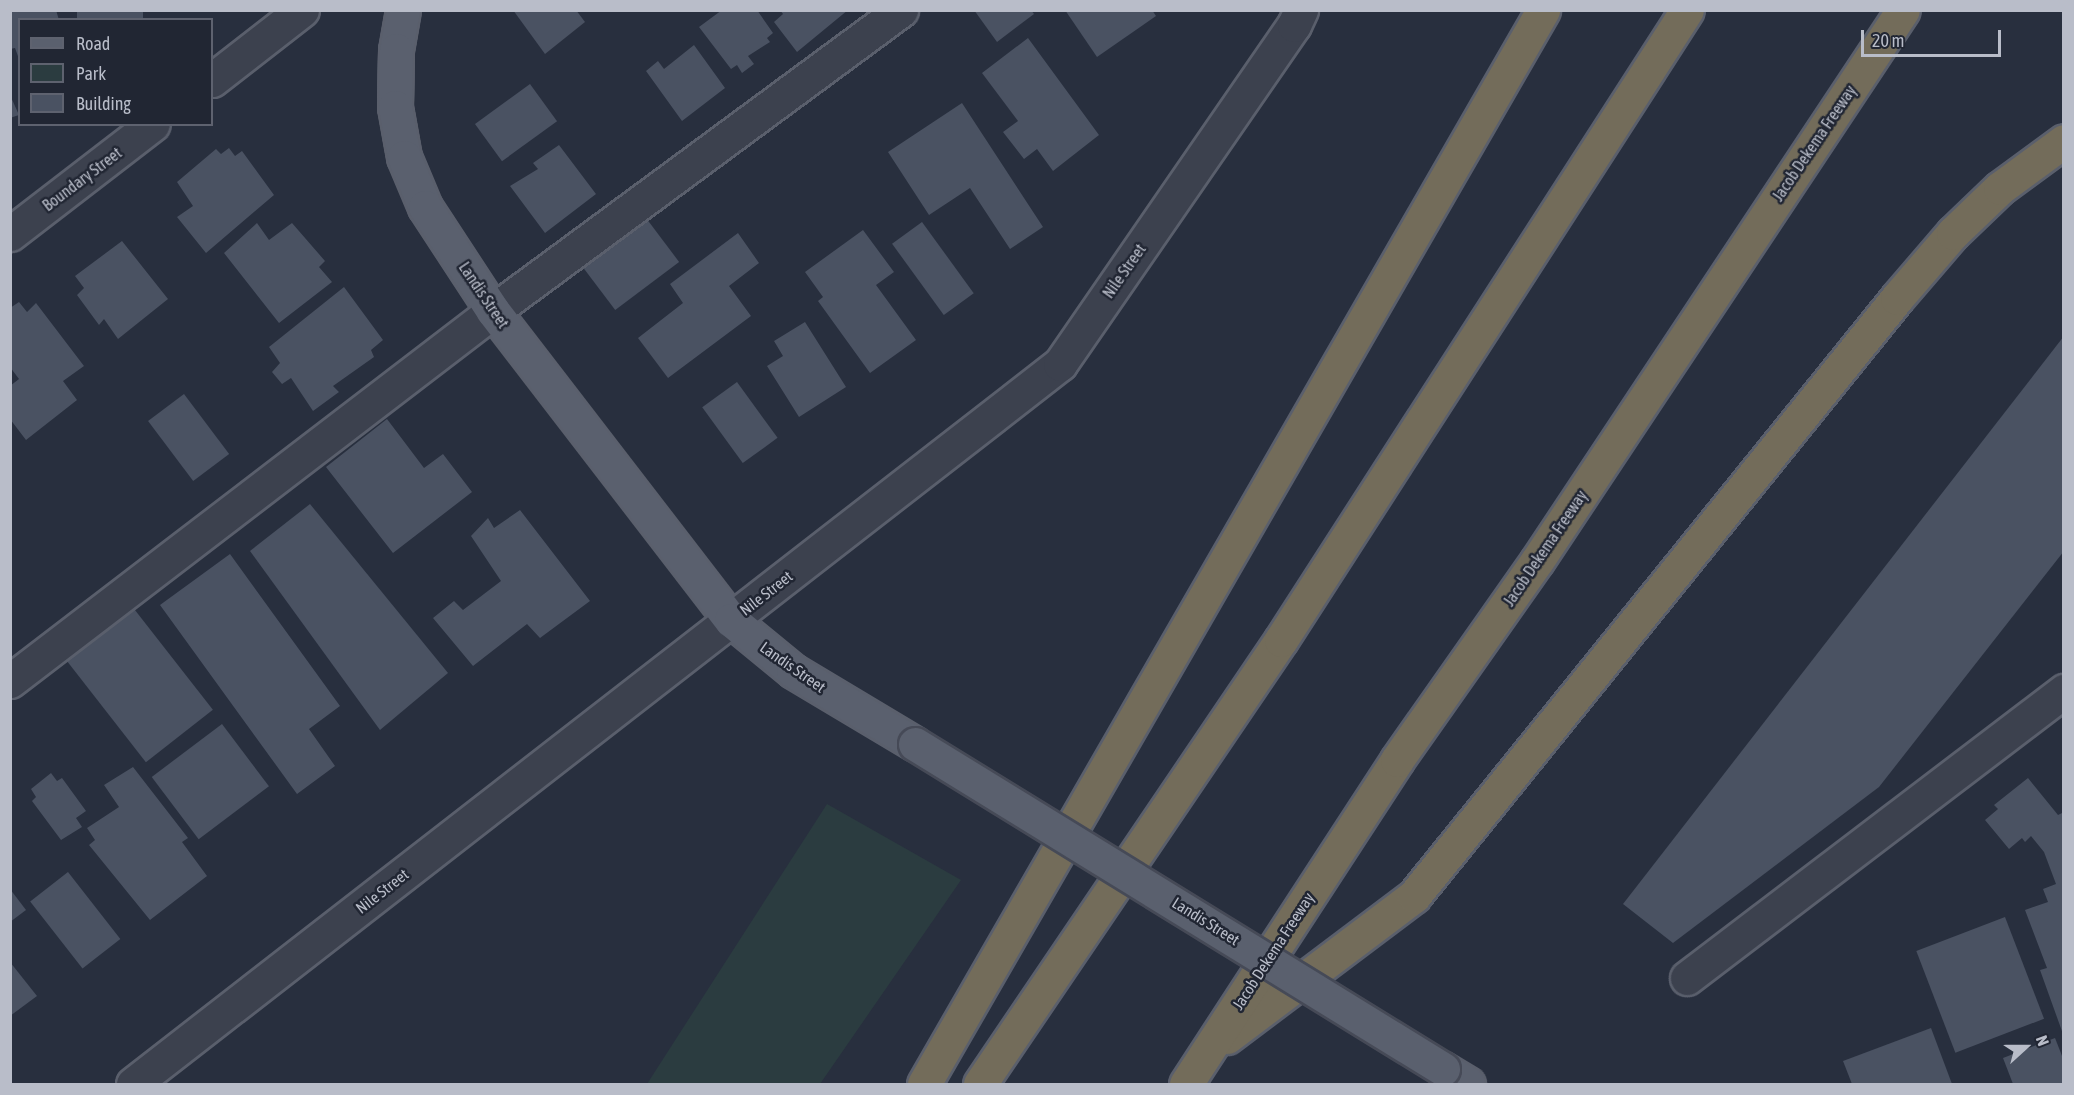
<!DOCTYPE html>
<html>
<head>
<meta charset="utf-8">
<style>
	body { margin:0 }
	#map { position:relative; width:2074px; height:1095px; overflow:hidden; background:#282f3e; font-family:"Asap Condensed",sans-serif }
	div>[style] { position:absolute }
	.green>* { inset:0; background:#2b3c40 }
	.building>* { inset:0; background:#4a5262; transform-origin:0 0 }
	.roads { filter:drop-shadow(2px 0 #5a5f6c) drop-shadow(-2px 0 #5a5f6c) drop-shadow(0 2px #5a5f6c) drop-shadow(0 -2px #5a5f6c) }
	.minor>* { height:33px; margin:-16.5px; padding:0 16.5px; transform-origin:16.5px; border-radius:16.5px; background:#3c414e }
	.major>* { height:33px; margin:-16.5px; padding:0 16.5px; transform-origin:16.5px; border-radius:16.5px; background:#5a606e }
	.highway>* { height:33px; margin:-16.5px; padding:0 16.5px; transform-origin:16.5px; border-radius:16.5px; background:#736c5a }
	.bridges { filter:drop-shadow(2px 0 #464a57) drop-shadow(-2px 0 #464a57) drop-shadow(0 2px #464a57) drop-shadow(0 -2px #464a57) }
	.major-bridge>* { height:33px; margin:-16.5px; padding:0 16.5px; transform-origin:16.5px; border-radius:16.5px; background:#5a606e }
	span { translate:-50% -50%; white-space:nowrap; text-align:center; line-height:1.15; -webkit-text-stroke:5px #212633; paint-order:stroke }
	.street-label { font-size:16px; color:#b9bdc9 }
	.frame { position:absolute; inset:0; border:12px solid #b9bdc9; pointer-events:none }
	.legend { position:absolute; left:18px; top:18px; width:195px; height:108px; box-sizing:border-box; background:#212633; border:2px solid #5e626f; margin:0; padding:8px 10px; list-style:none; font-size:18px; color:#b9bdc9 }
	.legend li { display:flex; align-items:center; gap:12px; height:30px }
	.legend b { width:30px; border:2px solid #5e626f }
	.north { position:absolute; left:1996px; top:1017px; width:60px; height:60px; -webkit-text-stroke:4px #212633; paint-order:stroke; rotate:69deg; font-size:16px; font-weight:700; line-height:24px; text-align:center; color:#b9bdc9 }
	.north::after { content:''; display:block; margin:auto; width:21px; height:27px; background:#b9bdc9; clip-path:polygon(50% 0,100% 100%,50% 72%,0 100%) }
	.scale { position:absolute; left:1861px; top:30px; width:140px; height:27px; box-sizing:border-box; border:3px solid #b9bdc9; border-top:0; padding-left:8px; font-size:18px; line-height:21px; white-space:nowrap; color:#b9bdc9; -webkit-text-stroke:4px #212633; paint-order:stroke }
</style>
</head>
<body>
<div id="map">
	<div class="green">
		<i style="clip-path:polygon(827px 804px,961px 880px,820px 1084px,647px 1084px)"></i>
	</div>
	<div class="building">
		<i style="clip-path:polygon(10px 10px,56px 10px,59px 20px,20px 20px,19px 59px,15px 48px,10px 49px)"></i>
		<i style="left:77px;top:10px;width:66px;height:11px"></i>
		<i style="clip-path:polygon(513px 10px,576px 10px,585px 22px,545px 54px)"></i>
		<i style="clip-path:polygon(722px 10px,757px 10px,773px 33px,767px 38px,770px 42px,748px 56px,754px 64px,742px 73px,737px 65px,731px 69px,699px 27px)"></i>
		<i style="clip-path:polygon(780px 10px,848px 10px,797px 52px,774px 22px,783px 14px)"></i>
		<i style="clip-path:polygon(974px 10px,1031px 10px,1034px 14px,997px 42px)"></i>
		<i style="clip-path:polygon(1065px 10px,1152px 10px,1156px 16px,1097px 57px)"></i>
		<i style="clip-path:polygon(1028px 38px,1099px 135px,1053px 171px,1037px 149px,1024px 159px,1003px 132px,1018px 121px,982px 73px)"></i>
		<i style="clip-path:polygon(694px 45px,725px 88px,682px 121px,646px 71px,658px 61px,664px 69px)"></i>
		<i style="left:530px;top:84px;width:46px;height:68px;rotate:54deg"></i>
		<i style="clip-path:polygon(10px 95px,19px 115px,10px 118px)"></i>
		<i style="clip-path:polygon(962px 103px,1043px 227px,1010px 249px,970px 188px,929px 215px,888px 152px)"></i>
		<i style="clip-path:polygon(559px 145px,596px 194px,545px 233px,510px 186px,538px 169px,533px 163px)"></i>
		<i style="clip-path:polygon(229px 148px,235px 156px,242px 151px,274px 195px,206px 253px,177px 217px,193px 206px,177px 182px,216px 149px,221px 154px)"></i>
		<i style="left:643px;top:214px;width:60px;height:80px;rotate:53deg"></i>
		<i style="left:922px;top:222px;width:88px;height:37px;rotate:54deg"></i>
		<i style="clip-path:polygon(257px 223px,269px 240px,292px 223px,325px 261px,319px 267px,332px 282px,279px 323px,224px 253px)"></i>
		<i style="clip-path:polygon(863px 230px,894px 272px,876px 285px,916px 340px,870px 373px,818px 301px,823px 297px,805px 272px)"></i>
		<i style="clip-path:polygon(738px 233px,759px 263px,729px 286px,751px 316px,668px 378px,638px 338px,683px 303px,670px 284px)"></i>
		<i style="clip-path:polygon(122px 241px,168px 299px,118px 339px,104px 319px,99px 325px,77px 295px,84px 288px,75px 276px)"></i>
		<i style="clip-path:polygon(344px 287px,383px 340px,371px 350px,374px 357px,333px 386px,339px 392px,313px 411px,291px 378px,282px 384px,272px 372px,280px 363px,269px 347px)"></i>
		<i style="clip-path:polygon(19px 302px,27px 312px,36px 303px,84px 366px,63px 381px,77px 400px,26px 440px,10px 419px,10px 386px,19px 379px,10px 367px,10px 308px)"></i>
		<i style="clip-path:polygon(805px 322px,846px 387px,799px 417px,767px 366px,783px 356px,774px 341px)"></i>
		<i style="clip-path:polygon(2064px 336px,2064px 551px,1879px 787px,1673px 943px,1623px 904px)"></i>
		<i style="left:737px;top:382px;width:69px;height:43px;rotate:54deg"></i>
		<i style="left:184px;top:394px;width:75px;height:45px;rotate:53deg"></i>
		<i style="clip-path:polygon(387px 419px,424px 468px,443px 454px,472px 492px,393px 553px,326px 467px)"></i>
		<i style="clip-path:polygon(310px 504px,448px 673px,380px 730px,250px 551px)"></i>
		<i style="clip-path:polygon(520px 510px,590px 601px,540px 638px,527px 624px,473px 666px,433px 618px,454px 601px,463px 610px,501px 581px,471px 536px,488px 518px,494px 528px)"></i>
		<i style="clip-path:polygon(230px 554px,340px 706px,309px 729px,335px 766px,297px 794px,160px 605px)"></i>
		<i style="left:131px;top:605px;width:133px;height:85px;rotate:52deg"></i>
		<i style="left:222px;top:724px;width:78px;height:88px;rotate:53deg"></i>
		<i style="clip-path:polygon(133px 767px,188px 838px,182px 842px,207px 876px,150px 920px,89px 845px,95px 840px,87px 828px,119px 807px,104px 785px)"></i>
		<i style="clip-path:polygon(51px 773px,57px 781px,62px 778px,86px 811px,76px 818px,82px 827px,61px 840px,32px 801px,36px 797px,31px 789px)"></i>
		<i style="clip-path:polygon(2028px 778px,2058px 815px,2064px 812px,2063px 1034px,2040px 970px,2047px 968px,2025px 910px,2048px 902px,2043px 889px,2056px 884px,2044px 852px,2031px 836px,2025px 842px,2022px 838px,2009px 849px,1985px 820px,1998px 809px,1994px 805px)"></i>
		<i style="left:68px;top:872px;width:85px;height:48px;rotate:52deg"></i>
		<i style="clip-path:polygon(10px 889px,26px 910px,10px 922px)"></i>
		<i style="left:2005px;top:917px;width:109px;height:95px;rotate:69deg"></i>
		<i style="clip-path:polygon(10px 962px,37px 996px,10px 1016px)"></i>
		<i style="clip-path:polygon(1931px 1028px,1952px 1084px,1852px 1084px,1843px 1061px)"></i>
		<i style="clip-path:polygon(2055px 1038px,2064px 1061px,2064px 1084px,2013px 1084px,2003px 1058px)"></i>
	</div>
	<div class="roads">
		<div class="minor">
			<i style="left:212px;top:80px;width:114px;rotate:-37.9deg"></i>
			<i style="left:10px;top:234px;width:180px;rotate:-37.6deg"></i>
			<i style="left:10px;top:681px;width:608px;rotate:-37.45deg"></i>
			<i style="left:493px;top:311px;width:507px;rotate:-36.42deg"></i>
			<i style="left:1687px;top:978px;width:474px;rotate:-37.3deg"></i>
			<i style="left:133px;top:1084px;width:1174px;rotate:-37.84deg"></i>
			<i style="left:1060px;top:364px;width:412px;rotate:-55.4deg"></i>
			<i style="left:1294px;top:25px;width:17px;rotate:-65deg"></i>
		</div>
		<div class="major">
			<i style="left:403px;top:10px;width:41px;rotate:99.9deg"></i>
			<i style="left:396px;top:50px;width:57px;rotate:91deg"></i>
			<i style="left:395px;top:107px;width:51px;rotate:79.8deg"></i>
			<i style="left:404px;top:157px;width:54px;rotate:67.2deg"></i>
			<i style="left:425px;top:207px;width:124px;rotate:56.8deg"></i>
			<i style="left:493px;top:311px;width:390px;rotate:52.4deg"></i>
			<i style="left:731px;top:620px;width:80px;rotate:39.4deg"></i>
			<i style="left:793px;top:671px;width:142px;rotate:30.9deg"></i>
			<i style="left:1443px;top:1069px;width:29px;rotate:31deg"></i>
		</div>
		<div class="highway">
			<i style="left:1227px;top:1037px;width:234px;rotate:-37deg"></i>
			<i style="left:1414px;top:896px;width:769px;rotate:-51.07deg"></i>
			<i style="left:1897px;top:298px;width:86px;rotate:-49.3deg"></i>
			<i style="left:1953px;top:233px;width:65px;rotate:-43.8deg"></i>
			<i style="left:2000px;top:188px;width:79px;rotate:-36.3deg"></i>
			<i style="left:924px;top:1084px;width:1240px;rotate:-60.04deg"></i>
			<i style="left:980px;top:1084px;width:536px;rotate:-55.87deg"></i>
			<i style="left:1281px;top:640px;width:749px;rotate:-57.2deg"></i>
			<i style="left:1186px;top:1084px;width:387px;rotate:-56.9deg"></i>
			<i style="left:1397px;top:760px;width:243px;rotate:-54.9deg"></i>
			<i style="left:1537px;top:561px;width:661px;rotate:-56.41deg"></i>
		</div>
	</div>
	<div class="bridges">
		<div class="major-bridge">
			<i style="left:915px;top:744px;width:620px;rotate:31.61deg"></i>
		</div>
	</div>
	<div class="street-label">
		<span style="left:1814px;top:143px;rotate:-56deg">Jacob Dekema Freeway</span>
		<span style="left:82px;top:179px;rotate:-37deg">Boundary Street</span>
		<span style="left:1124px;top:271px;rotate:-55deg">Nile Street</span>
		<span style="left:484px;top:295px;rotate:56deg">Landis Street</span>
		<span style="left:1545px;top:548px;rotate:-56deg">Jacob Dekema Freeway</span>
		<span style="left:766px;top:593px;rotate:-38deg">Nile Street</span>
		<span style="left:793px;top:667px;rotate:35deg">Landis Street</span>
		<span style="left:382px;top:891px;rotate:-38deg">Nile Street</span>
		<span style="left:1206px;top:921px;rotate:32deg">Landis Street</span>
		<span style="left:1273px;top:951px;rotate:-57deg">Jacob Dekema Freeway</span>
	</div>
	<div class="frame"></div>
	<ul class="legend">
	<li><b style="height:8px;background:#5a606e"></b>Road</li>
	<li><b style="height:16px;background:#2b3c40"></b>Park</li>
	<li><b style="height:16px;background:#4a5262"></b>Building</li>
	</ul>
	<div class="north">N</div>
	<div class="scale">20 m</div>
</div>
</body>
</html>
